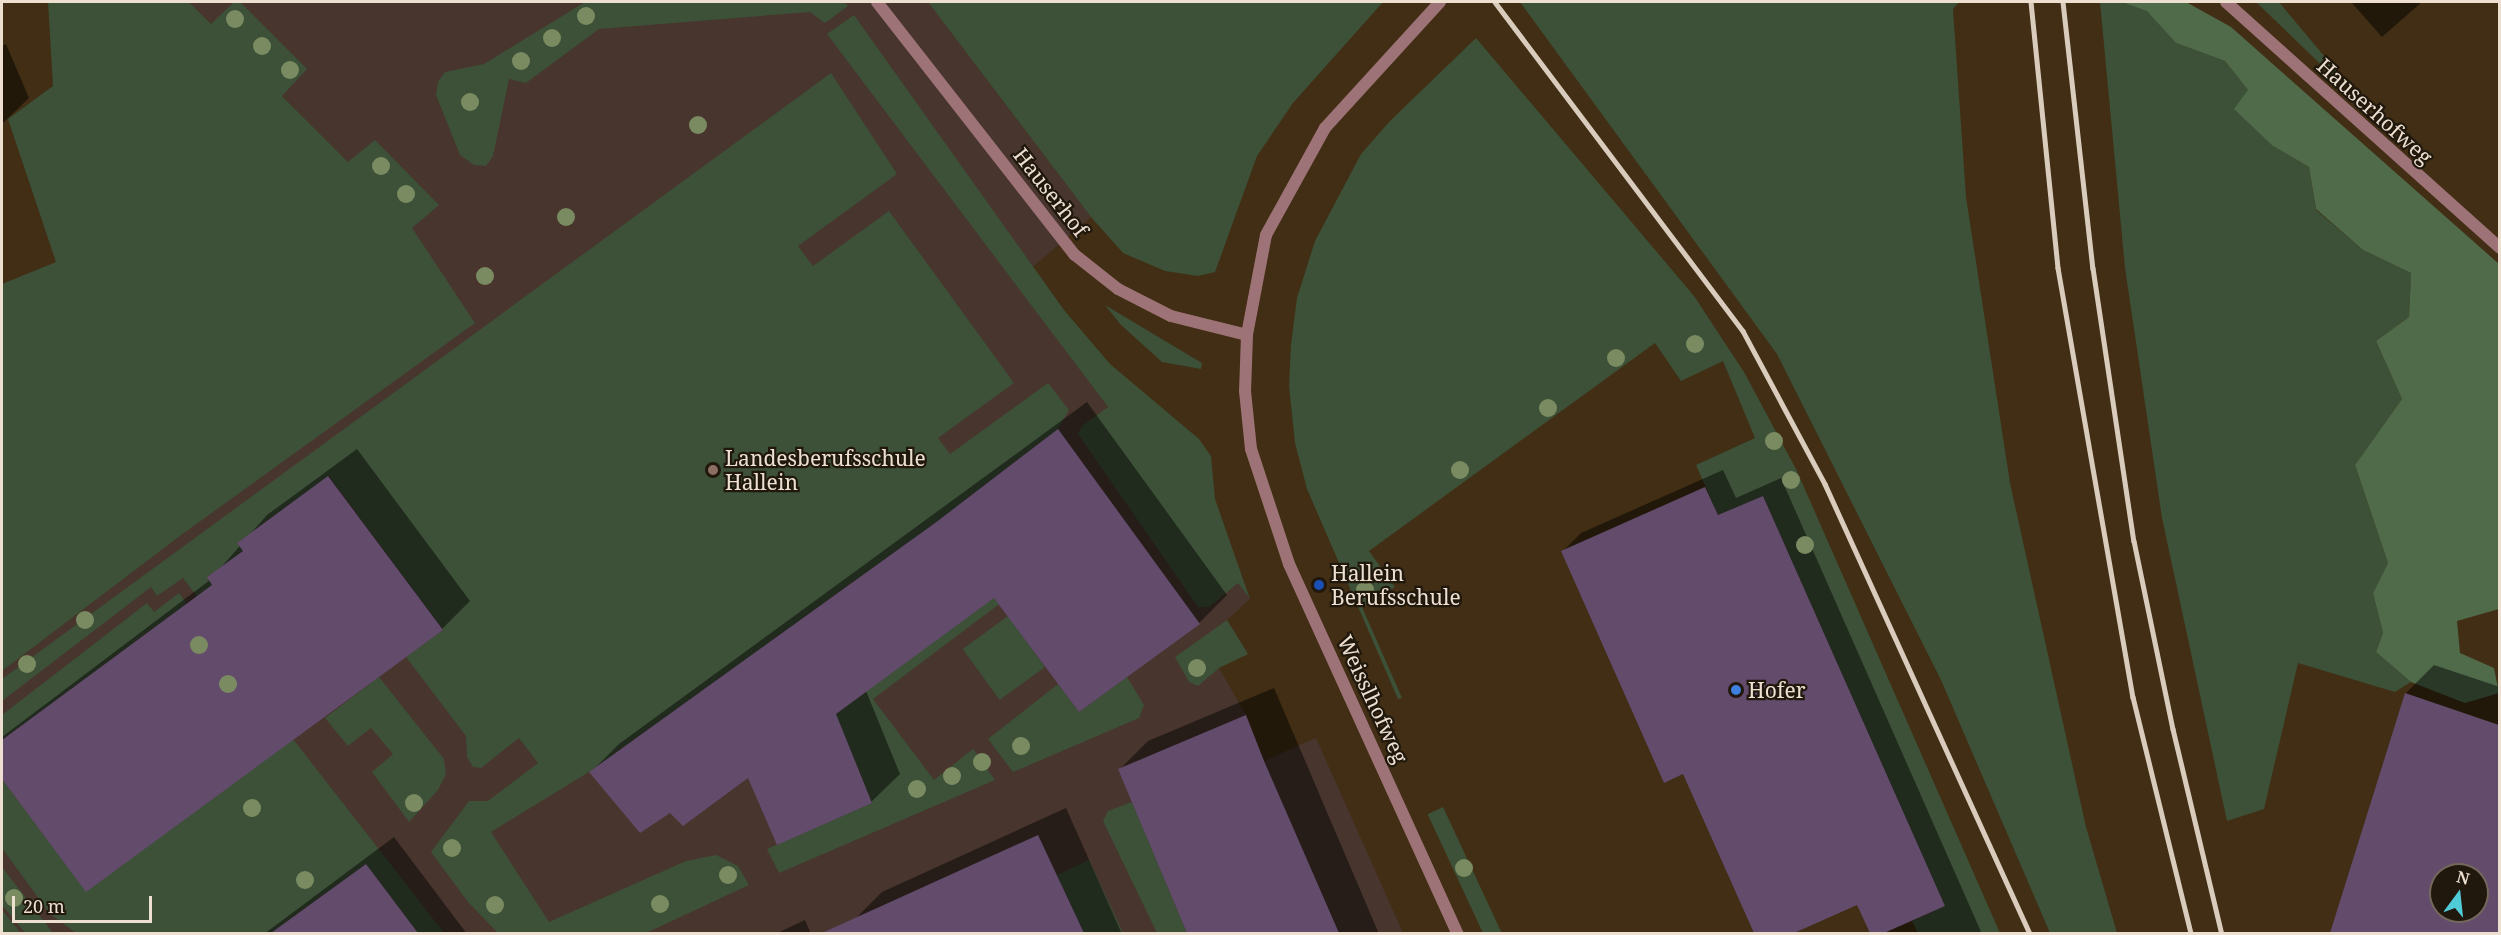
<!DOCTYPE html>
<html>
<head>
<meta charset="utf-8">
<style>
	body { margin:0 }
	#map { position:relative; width:2501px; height:935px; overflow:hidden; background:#412e14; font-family:"Noto Serif",serif }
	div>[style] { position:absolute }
	.education>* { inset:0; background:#48352e }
	.green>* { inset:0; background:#3c5137; transform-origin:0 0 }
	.forest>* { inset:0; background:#506b4a }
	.shadow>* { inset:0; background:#0007 }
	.building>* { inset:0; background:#634b6c }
	.lane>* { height:12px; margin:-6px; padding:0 6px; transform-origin:6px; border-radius:6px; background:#9e7377 }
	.street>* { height:12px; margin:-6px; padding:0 6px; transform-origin:6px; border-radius:6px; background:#9e7377 }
	.rail>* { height:4.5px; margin:-2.25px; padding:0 2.25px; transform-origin:2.25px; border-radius:2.25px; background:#daccbc }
	.trees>* { width:18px; height:18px; margin:-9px; border-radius:50%; background:#7b8b61 }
	.dots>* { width:16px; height:16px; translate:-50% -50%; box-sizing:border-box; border:3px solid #21180d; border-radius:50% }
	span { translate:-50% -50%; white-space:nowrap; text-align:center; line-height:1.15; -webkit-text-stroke:4.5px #21180d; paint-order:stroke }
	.street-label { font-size:21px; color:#ede0d1 }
	.poi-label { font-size:21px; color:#ede0d1 }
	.left { translate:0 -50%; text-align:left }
	.frame { position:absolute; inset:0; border:3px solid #ede0d1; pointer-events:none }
	.north { position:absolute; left:2429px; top:863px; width:60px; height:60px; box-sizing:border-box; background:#21180d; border:2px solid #73685b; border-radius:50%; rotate:15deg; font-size:16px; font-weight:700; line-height:24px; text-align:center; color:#ede0d1 }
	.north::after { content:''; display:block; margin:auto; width:21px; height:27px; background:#52cbd8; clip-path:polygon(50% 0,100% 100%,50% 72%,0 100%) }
	.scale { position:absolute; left:12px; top:896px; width:140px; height:27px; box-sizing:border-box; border:3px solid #ede0d1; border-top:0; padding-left:8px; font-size:18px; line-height:21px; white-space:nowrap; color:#ede0d1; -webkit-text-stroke:4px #21180d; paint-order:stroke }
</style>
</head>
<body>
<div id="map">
	<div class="education">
		<i style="clip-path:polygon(189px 2px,928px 2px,1091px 217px,1015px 282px,1250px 599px,1227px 620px,1248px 654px,1219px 668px,1246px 715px,1264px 761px,1316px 738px,1403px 933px,21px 934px,2px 910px,2px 671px,184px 533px,348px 162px)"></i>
	</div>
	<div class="green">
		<i style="clip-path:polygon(48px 2px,189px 2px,211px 24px,234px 2px,240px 2px,307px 69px,282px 96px,348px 162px,375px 140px,439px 205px,412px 228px,475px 323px,184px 533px,2px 671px,2px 284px,56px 262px,8px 119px,53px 86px)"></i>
		<i style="clip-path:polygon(585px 2px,844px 2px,848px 6px,825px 23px,810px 12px,599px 29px,526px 83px,509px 79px,493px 156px,486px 166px,474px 165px,460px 155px,436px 95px,438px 82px,445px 72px,484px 64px)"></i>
		<i style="clip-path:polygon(928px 2px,1383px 2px,1293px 103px,1257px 156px,1215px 272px,1198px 276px,1165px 271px,1123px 253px,1091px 217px)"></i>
		<i style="clip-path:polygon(1520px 2px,1959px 2px,1953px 9px,1966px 197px,2010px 483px,2086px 827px,2117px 933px,2050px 933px,1941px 680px,1777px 354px)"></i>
		<i style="clip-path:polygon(2100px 2px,2122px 2px,2147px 10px,2176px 43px,2225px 61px,2248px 90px,2273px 146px,2309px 167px,2316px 210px,2363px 250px,2411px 273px,2409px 317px,2376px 341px,2402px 399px,2355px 465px,2388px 563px,2373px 593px,2383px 633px,2376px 652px,2411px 682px,2395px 692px,2298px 663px,2264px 809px,2227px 821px,2162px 518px,2125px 268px)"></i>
		<i style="clip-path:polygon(2256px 2px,2279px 2px,2340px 75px,2336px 79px)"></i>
		<i style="clip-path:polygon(854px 15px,1064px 310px,1110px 364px,1199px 439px,1211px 456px,1215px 499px,1250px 599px,1238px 583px,1209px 607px,1198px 607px,1078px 434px,1082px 426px,1108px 407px,827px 34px)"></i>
		<i style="clip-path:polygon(1476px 38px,1694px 296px,1744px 372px,1796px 469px,2000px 933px,1918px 933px,1912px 921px,1945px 906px,1763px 496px,1718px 515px,1696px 465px,1755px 438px,1723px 361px,1681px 381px,1655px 343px,1369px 551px,1395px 587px,1362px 607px,1402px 698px,1398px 699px,1307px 489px,1295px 443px,1289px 386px,1291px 345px,1297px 298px,1315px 241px,1361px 154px,1390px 121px)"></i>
		<i style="clip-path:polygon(831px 73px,897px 174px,798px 246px,813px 266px,889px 211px,1014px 383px,938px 438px,950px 454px,1048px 383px,1069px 410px,1058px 429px,935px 523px,589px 772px,491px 832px,549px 922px,686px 861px,716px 855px,738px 866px,749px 885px,646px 933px,498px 933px,468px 902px,431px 852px,469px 801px,488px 801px,538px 763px,519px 738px,481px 768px,473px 767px,467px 757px,466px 736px,406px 657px,443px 630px,329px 476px,237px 543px,243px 551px,207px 577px,275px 669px,260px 679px,183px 578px,157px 596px,151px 587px,2px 701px,2px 679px)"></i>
		<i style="clip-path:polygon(1105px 305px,1202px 363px,1201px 369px,1162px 362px,1121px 325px)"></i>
		<i style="clip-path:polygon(1009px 585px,1014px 593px,873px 699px,934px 780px,973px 749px,995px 780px,779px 873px,767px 849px,872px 803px,848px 744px,749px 778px)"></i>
		<i style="clip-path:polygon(179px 593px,187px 604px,2px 740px,2px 715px,147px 603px,154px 612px)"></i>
		<i style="left:1008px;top:616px;width:63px;height:56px;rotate:54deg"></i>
		<i style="clip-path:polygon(1227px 620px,1248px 654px,1219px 668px,1198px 686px,1189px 682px,1175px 657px)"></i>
		<i style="clip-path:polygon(379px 677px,444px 759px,446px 774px,438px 790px,409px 822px,372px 772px,393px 754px,371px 728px,348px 746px,325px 718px)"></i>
		<i style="clip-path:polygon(1127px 677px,1144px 705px,1139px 718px,1013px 772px,988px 739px,1058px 684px,1079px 712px)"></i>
		<i style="clip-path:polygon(268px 707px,445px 934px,418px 933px,366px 864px,271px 933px,76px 933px,50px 914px,2px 848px,2px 779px,86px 891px)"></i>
		<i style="clip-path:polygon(1132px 802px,1187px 933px,1157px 933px,1103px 821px,1108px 811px)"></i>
		<i style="left:1443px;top:807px;width:139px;height:17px;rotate:65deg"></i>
		<i style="clip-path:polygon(1089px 860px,1123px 933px,1084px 933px,1057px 875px)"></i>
		<i style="clip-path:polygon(2px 867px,53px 933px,25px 933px,2px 905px)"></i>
		<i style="clip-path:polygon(2px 910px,21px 933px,2px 933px)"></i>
	</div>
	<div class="forest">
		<i style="clip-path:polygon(2122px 2px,2186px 2px,2231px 27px,2499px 264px,2499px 609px,2457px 621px,2460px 653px,2494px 668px,2499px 693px,2465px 703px,2411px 682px,2376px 652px,2383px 633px,2373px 593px,2388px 563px,2355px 465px,2402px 399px,2376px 341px,2409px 317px,2411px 273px,2363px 250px,2316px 209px,2309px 167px,2273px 146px,2234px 109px,2248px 90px,2225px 61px,2176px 43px,2147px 11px)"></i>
	</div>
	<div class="shadow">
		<i style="clip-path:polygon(2351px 2px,2422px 2px,2382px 37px)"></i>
		<i style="clip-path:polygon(6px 44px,29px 98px,2px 124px,2px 46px)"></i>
		<i style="clip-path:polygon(1087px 402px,1227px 595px,1199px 623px,995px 595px,866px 691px,900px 774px,871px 802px,749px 776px,670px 811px,591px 772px,619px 744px)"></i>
		<i style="clip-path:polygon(357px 449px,470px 601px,442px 629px,86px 890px,2px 776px,2px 737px,210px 580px,267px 515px)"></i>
		<i style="clip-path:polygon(1723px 470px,1736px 498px,1781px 478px,1982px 934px,1872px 934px,1858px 903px,1790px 934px,1756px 934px,1684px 772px,1563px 551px,1581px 533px)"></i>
		<i style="clip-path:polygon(evenodd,2434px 665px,2500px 687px,2500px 934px,2333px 934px,2406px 693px,2434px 665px,2441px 875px,2477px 875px,2477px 911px,2441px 911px,2441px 875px)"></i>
		<i style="clip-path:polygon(1274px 688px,1379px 934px,1189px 934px,1119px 770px,1148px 741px)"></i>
		<i style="clip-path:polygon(1066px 808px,1122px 934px,861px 934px,854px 920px,882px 892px)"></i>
		<i style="clip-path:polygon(394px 837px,467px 934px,264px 934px)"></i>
		<i style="clip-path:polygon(805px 920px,811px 934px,775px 934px)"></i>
	</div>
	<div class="building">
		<i style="clip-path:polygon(1058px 429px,1200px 624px,1079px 712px,994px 598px,836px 714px,872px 803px,777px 845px,748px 778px,683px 826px,670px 813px,640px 833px,589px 772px,935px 523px)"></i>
		<i style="clip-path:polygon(328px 476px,443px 630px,86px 892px,2px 779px,2px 740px,212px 585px,207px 577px,243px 551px,237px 543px)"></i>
		<i style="clip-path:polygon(1705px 487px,1718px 515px,1763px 496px,1945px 906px,1884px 933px,1870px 933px,1857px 905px,1794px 933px,1754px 933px,1683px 774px,1664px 783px,1561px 551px)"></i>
		<i style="clip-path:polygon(evenodd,2405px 693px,2499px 725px,2499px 933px,2330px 933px,2405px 693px,2441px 875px,2477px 875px,2477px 911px,2441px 911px,2441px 875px)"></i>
		<i style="clip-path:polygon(1246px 715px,1264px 761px,1339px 933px,1187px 933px,1118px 769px)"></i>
		<i style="clip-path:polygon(1038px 835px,1084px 933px,822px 933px)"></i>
		<i style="clip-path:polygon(366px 864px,418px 933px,271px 933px)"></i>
	</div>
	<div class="lane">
		<i style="left:877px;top:2px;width:321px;rotate:52deg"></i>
		<i style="left:1075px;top:255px;width:55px;rotate:38.3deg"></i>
		<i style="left:1118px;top:289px;width:59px;rotate:27deg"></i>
		<i style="left:1171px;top:316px;width:78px;rotate:14deg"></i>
	</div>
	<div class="street">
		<i style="left:1440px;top:2px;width:171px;rotate:132.4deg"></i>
		<i style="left:1325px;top:128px;width:122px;rotate:118.9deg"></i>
		<i style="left:1266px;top:235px;width:102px;rotate:100.8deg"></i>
		<i style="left:1247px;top:335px;width:56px;rotate:92deg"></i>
		<i style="left:1245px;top:391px;width:58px;rotate:84.1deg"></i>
		<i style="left:1251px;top:449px;width:121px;rotate:71.7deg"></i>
		<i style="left:1289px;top:564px;width:407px;rotate:65.5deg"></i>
		<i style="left:2226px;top:2px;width:368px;rotate:41.9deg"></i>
	</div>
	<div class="rail">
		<i style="left:1495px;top:2px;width:412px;rotate:53deg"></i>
		<i style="left:1743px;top:331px;width:174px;rotate:61.8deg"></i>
		<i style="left:1825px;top:484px;width:494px;rotate:65.5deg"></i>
		<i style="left:2031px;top:2px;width:267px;rotate:84.2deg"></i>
		<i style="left:2058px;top:268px;width:436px;rotate:80.1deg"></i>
		<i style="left:2133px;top:697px;width:244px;rotate:76.2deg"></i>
		<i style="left:2063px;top:2px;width:268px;rotate:83.6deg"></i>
		<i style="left:2093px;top:268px;width:276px;rotate:81.5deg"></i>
		<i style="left:2134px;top:541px;width:192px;rotate:78.3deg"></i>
		<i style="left:2173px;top:729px;width:211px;rotate:76.6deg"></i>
	</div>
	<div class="trees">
		<i style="left:586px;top:16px"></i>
		<i style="left:235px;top:19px"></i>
		<i style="left:552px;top:38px"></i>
		<i style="left:262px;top:46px"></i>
		<i style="left:521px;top:61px"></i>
		<i style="left:290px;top:70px"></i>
		<i style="left:470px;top:102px"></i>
		<i style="left:698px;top:125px"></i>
		<i style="left:381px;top:166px"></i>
		<i style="left:406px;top:194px"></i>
		<i style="left:566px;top:217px"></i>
		<i style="left:485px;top:276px"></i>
		<i style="left:1695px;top:344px"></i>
		<i style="left:1616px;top:358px"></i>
		<i style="left:1548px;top:408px"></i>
		<i style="left:1774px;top:441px"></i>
		<i style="left:1460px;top:470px"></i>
		<i style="left:1791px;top:480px"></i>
		<i style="left:1805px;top:545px"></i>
		<i style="left:1365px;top:590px"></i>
		<i style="left:85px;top:620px"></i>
		<i style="left:199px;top:645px"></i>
		<i style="left:27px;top:664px"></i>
		<i style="left:1197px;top:668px"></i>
		<i style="left:228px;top:684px"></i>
		<i style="left:1021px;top:746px"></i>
		<i style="left:982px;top:762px"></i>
		<i style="left:952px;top:776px"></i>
		<i style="left:917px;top:789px"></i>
		<i style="left:414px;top:803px"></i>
		<i style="left:252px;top:808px"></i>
		<i style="left:452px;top:848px"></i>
		<i style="left:1464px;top:868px"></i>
		<i style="left:728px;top:875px"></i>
		<i style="left:305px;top:880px"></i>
		<i style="left:14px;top:898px"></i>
		<i style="left:660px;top:904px"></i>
		<i style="left:495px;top:905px"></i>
	</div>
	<div class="dots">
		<i style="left:713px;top:470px;background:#8d6e63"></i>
		<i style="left:1319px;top:585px;background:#1a4fb4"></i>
		<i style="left:1736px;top:690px;background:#3f7fe0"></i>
	</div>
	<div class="street-label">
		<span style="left:2375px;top:111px;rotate:42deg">Hauserhofweg</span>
		<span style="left:1051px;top:192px;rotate:52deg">Hauserhof</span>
		<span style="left:1373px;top:699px;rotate:65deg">Weisslhofweg</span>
	</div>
	<div class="poi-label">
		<span class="left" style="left:725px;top:470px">Landesberufsschule<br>Hallein</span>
		<span class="left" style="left:1331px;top:585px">Hallein<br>Berufsschule</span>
		<span class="left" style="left:1748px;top:690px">Hofer</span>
	</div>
	<div class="frame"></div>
	<div class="north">N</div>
	<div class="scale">20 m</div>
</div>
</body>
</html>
